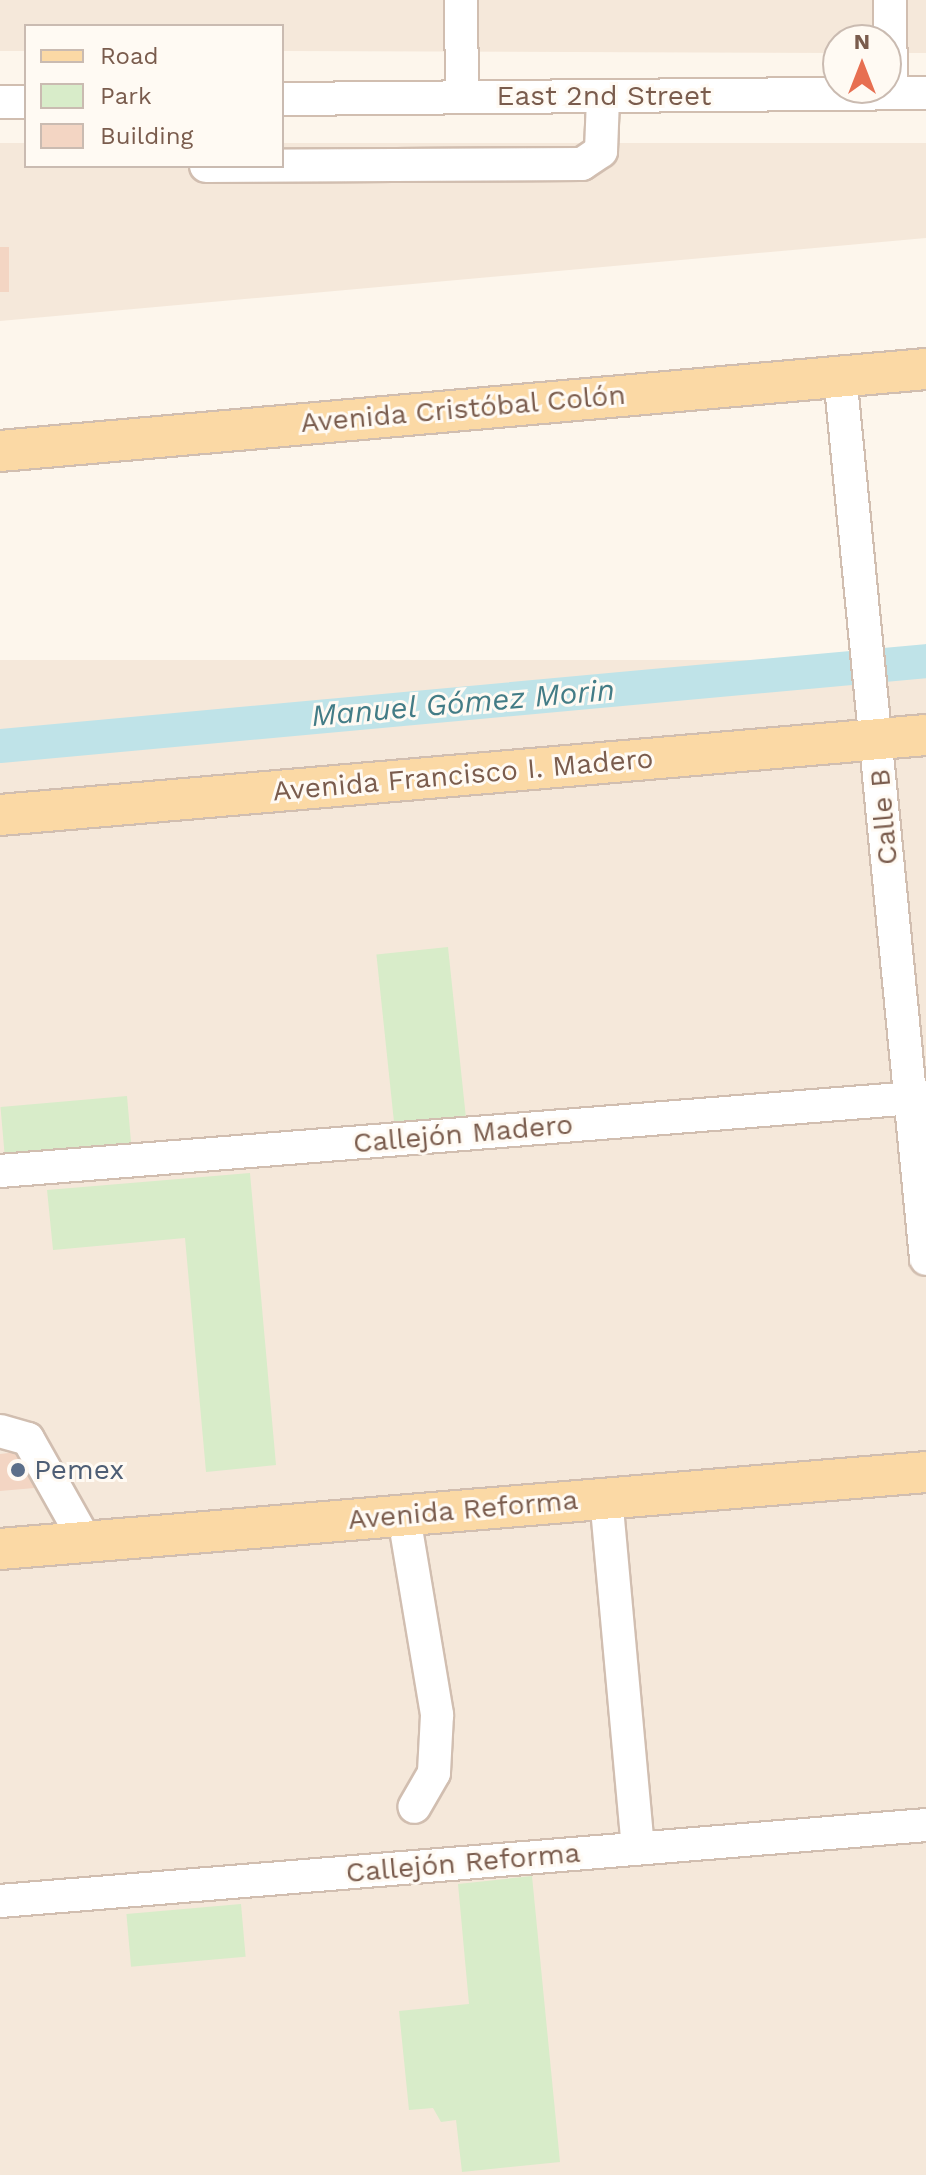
<!DOCTYPE html>
<html>
<head>
<meta charset="utf-8">
<style>
	body { margin:0 }
	#map { position:relative; width:926px; height:2175px; overflow:hidden; background:#fdf6ec; font-family:"Work Sans",sans-serif }
	div>[style] { position:absolute }
	.residential>* { inset:0; background:#f5e8da; transform-origin:0 0 }
	.green>* { inset:0; background:#d8ecc9; transform-origin:0 0 }
	.canal>* { height:34px; margin:-17px; padding:0 17px; transform-origin:17px; border-radius:17px; background:#bfe3e8 }
	.building>* { inset:0; background:#f3d5c3; transform-origin:0 0 }
	.roads { filter:drop-shadow(2px 0 #d1beb0) drop-shadow(-2px 0 #d1beb0) drop-shadow(0 2px #d1beb0) drop-shadow(0 -2px #d1beb0) }
	.minor>* { height:32px; margin:-16px; padding:0 16px; transform-origin:16px; border-radius:16px; background:#fff }
	.major>* { height:40px; margin:-20px; padding:0 20px; transform-origin:20px; border-radius:20px; background:#fbd9a5 }
	.dots>* { width:22px; height:22px; translate:-50% -50%; box-sizing:border-box; border:4px solid #fffaf3; border-radius:50% }
	span { translate:-50% -50%; white-space:nowrap; text-align:center; line-height:1.15; -webkit-text-stroke:6px #fffaf3; paint-order:stroke }
	.street-label { font-size:28px; color:#7a5c4d }
	.service-label { font-size:28px; color:#4e5e75 }
	.left { translate:0 -50%; text-align:left }
	.water-label { font-size:30px; color:#437c86; font-style:italic }
	.legend { position:absolute; left:24px; top:24px; width:260px; height:144px; box-sizing:border-box; background:#fffaf3; border:2px solid #cabbb1; margin:0; padding:10px 14px; list-style:none; font-size:24px; color:#7a5c4d }
	.legend li { display:flex; align-items:center; gap:16px; height:40px }
	.legend b { width:40px; border:2px solid #cabbb1 }
	.north { position:absolute; left:822px; top:24px; width:80px; height:80px; box-sizing:border-box; background:#fffaf3; border:2px solid #cabbb1; border-radius:50%; rotate:0deg; font-size:22px; font-weight:700; line-height:32px; text-align:center; color:#7a5c4d }
	.north::after { content:''; display:block; margin:auto; width:28px; height:36px; background:#e76f51; clip-path:polygon(50% 0,100% 100%,50% 72%,0 100%) }
</style>
</head>
<body>
<div id="map">
	<div class="residential">
		<i style="clip-path:polygon(0 0,926px 0,926px 53px,886px 53px,886px 40px,838px 40px,838px 53px,282px 51px,282px 26px,26px 26px,26px 51px,0 51px)"></i>
		<i style="clip-path:polygon(0 143px,26px 143px,26px 166px,282px 166px,282px 143px,926px 143px,926px 238px,0 321px)"></i>
		<i style="left:926px;top:660px;width:1515px;height:930px;rotate:90deg"></i>
	</div>
	<div class="green">
		<i style="left:448px;top:947px;width:181px;height:72px;rotate:84deg"></i>
		<i style="left:127px;top:1096px;width:58px;height:127px;rotate:85deg"></i>
		<i style="clip-path:polygon(250px 1173px,276px 1465px,206px 1472px,185px 1238px,53px 1250px,47px 1190px)"></i>
		<i style="clip-path:polygon(532px 1876px,560px 2162px,462px 2172px,456px 2120px,441px 2122px,433px 2108px,409px 2110px,399px 2011px,469px 2004px,458px 1884px)"></i>
		<i style="left:241px;top:1904px;width:53px;height:115px;rotate:85deg"></i>
	</div>
	<div class="canal">
		<i style="left:0;top:746px;width:930px;rotate:-5.24deg"></i>
	</div>
	<div class="building">
		<i style="left:0;top:247px;width:9px;height:45px"></i>
		<i style="clip-path:polygon(26px 1451px,46px 1487px,0 1491px,0 1454px)"></i>
	</div>
	<div class="roads">
		<div class="minor">
			<i style="left:461px;top:0;width:96px;rotate:89.4deg"></i>
			<i style="left:890px;top:0;width:93px;rotate:89.4deg"></i>
			<i style="left:282px;top:99px;width:644px;rotate:-0.53deg"></i>
			<i style="left:0;top:102px;width:26px"></i>
			<i style="left:206px;top:166px;width:376px;rotate:-0.3deg"></i>
			<i style="left:582px;top:164px;width:23px;rotate:-34deg"></i>
			<i style="left:601px;top:151px;width:52px;rotate:-87.8deg"></i>
			<i style="left:840px;top:375px;width:888px;rotate:84.44deg"></i>
			<i style="left:0;top:1171px;width:929px;rotate:-4.57deg"></i>
			<i style="left:0;top:1431px;width:29px;rotate:16deg"></i>
			<i style="left:28px;top:1439px;width:118px;rotate:60.6deg"></i>
			<i style="left:606px;top:1497px;width:352px;rotate:84.8deg"></i>
			<i style="left:404px;top:1517px;width:201px;rotate:80.5deg"></i>
			<i style="left:437px;top:1715px;width:58px;rotate:93deg"></i>
			<i style="left:434px;top:1773px;width:39px;rotate:120deg"></i>
			<i style="left:0;top:1901px;width:929px;rotate:-4.69deg"></i>
		</div>
		<div class="major">
			<i style="left:0;top:451px;width:930px;rotate:-5.06deg"></i>
			<i style="left:0;top:815px;width:929px;rotate:-4.94deg"></i>
			<i style="left:0;top:1549px;width:929px;rotate:-4.75deg"></i>
		</div>
	</div>
	<div class="dots">
		<i style="left:18px;top:1470px;background:#5c6f8a"></i>
	</div>
	<div class="street-label">
		<span style="left:604px;top:96px">East 2nd Street</span>
		<span style="left:463px;top:409px;rotate:-5deg">Avenida Cristóbal Colón</span>
		<span style="left:463px;top:775px;rotate:-5deg">Avenida Francisco I. Madero</span>
		<span style="left:884px;top:817px;rotate:-95deg">Calle B</span>
		<span style="left:463px;top:1134px;rotate:-5deg">Callejón Madero</span>
		<span style="left:463px;top:1510px;rotate:-5deg">Avenida Reforma</span>
		<span style="left:463px;top:1863px;rotate:-5deg">Callejón Reforma</span>
	</div>
	<div class="service-label">
		<span class="left" style="left:34px;top:1470px">Pemex</span>
	</div>
	<div class="water-label">
		<span style="left:463px;top:703px;rotate:-5deg">Manuel Gómez Morin</span>
	</div>
	<ul class="legend">
	<li><b style="height:10px;background:#fbd9a5"></b>Road</li>
	<li><b style="height:22px;background:#d8ecc9"></b>Park</li>
	<li><b style="height:22px;background:#f3d5c3"></b>Building</li>
	</ul>
	<div class="north">N</div>
</div>
</body>
</html>
